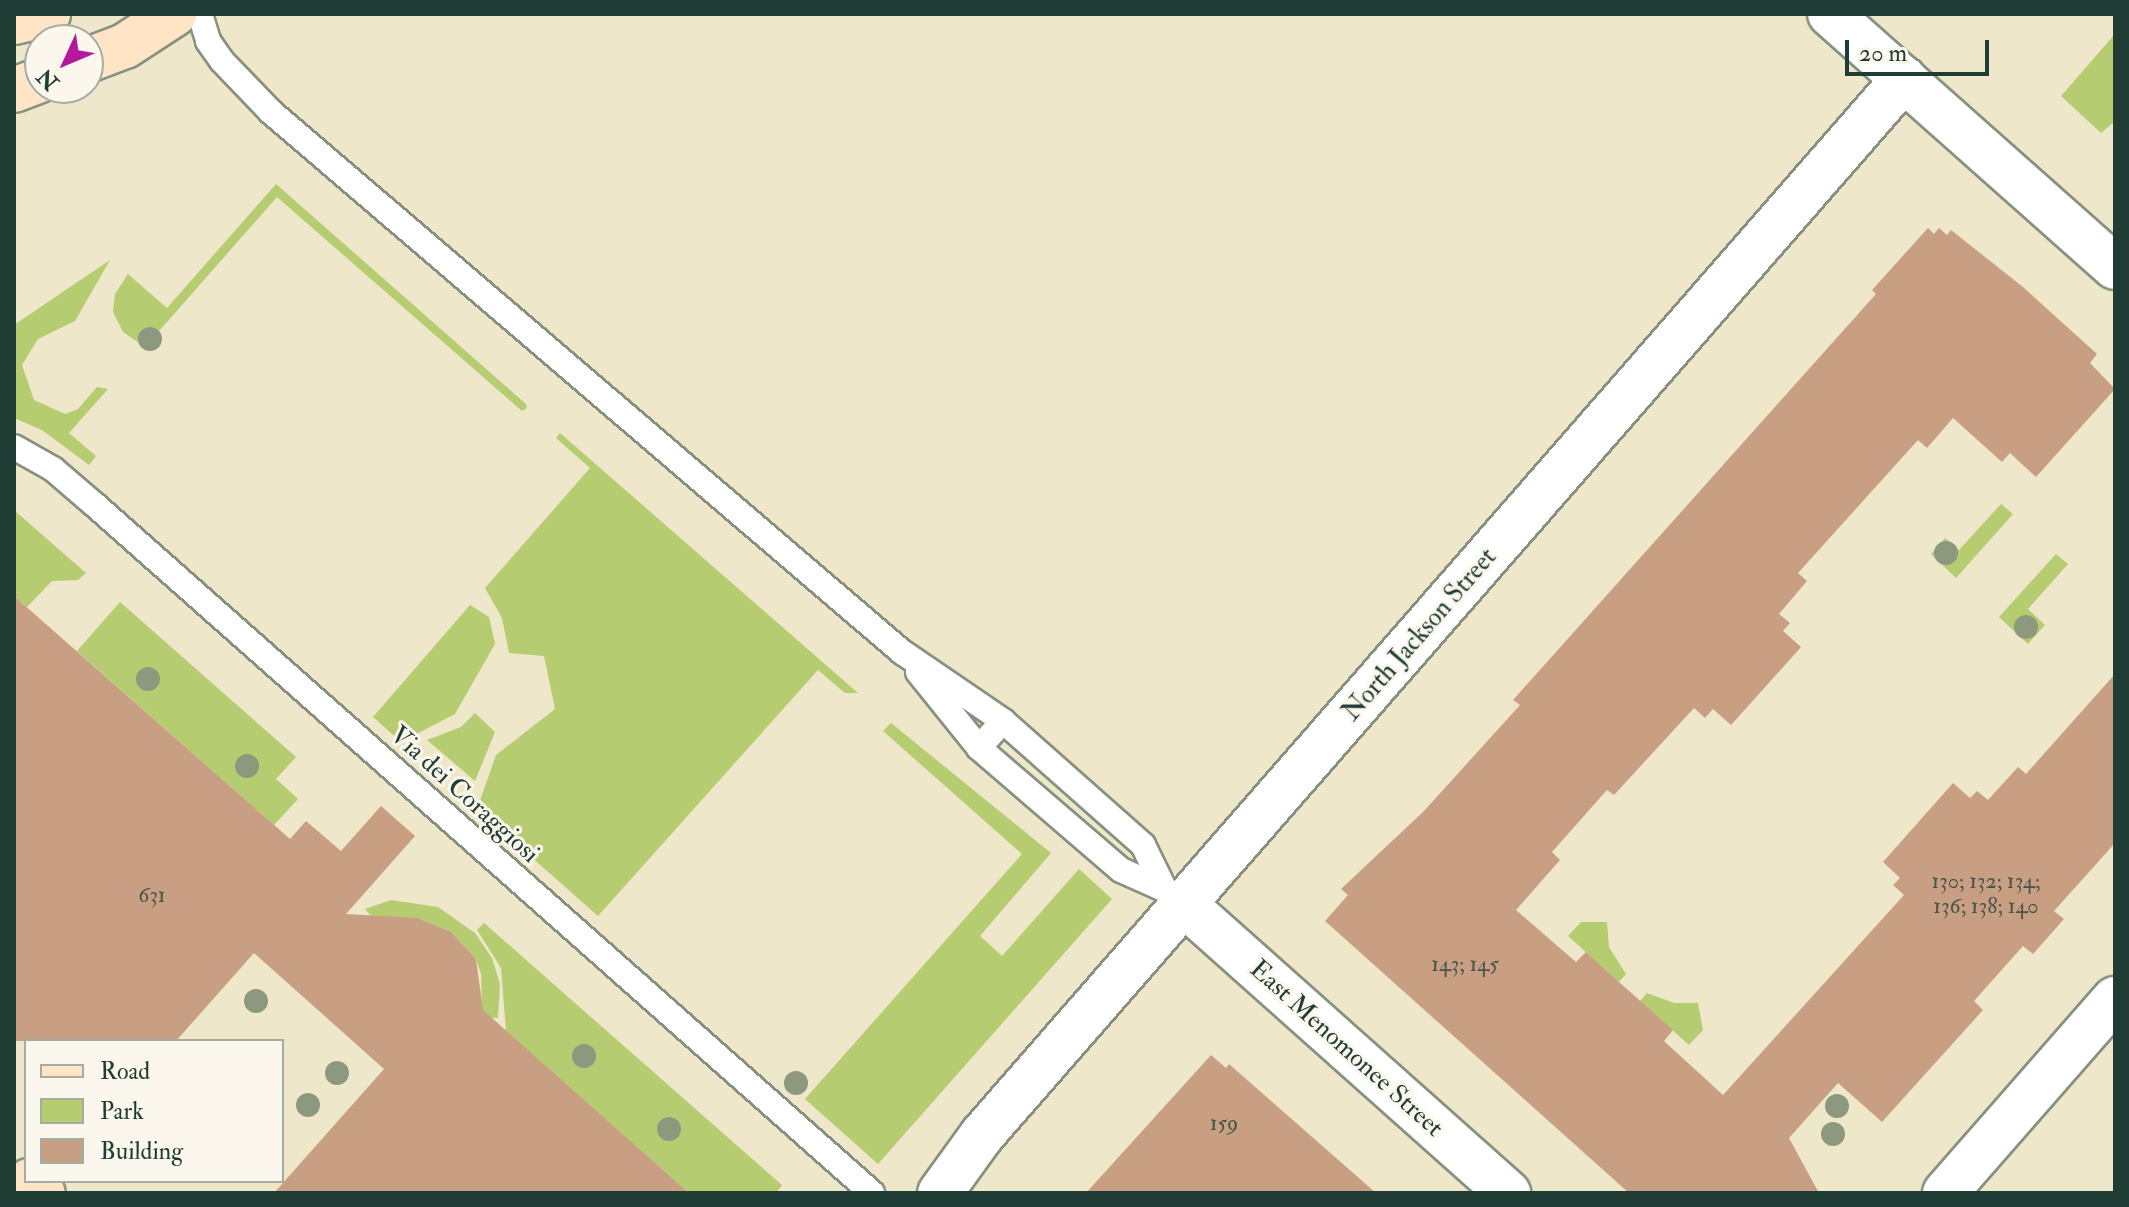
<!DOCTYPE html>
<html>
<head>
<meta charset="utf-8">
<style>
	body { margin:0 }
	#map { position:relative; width:2129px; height:1207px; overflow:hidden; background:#eee7ca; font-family:"IM FELL Double Pica",serif }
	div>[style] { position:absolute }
	.green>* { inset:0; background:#b5cc71 }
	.building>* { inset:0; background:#c99f83 }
	.roads { filter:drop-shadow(2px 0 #86927f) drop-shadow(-2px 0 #86927f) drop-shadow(0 2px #86927f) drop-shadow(0 -2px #86927f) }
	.lane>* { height:24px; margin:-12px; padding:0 12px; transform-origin:12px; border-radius:12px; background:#fff }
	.street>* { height:44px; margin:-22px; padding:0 22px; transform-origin:22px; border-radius:22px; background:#fff }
	.secondary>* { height:44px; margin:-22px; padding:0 22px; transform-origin:22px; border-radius:22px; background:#ffe4c6 }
	.trees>* { width:24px; height:24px; margin:-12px; border-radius:50%; background:#8d997e }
	span { translate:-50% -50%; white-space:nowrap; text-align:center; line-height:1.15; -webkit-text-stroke:6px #fbf7ec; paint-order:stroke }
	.number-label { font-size:22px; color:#4a5648 }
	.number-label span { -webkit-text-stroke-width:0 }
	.street-label { font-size:26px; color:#1f3d34 }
	.frame { position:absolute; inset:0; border:16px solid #1f3d34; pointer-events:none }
	.legend { position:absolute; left:24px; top:1039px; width:260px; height:144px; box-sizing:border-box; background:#fbf7ec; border:2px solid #a3ada2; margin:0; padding:10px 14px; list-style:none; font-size:24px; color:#1f3d34 }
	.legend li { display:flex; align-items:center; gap:16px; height:40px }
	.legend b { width:40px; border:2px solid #a3ada2 }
	.north { position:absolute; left:24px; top:24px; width:80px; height:80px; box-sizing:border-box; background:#fbf7ec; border:2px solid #a3ada2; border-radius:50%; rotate:226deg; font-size:22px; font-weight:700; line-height:32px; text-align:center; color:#1f3d34 }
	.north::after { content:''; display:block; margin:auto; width:28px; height:36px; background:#b5179e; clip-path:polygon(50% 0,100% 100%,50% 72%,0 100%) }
	.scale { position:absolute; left:1845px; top:40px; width:144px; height:36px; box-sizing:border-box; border:4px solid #1f3d34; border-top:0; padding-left:10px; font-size:24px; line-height:28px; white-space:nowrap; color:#1f3d34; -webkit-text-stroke:6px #fbf7ec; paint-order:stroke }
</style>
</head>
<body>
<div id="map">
	<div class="green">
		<i style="clip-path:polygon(2115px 34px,2115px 121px,2101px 133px,2061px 96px)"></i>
		<i style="clip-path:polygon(276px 184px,526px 404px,527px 408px,522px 411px,277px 197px,145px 347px,123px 332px,113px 312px,115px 294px,128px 274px,167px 308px)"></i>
		<i style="clip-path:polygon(110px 260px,75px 321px,38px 339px,22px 365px,34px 400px,65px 414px,78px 409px,97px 387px,108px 389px,69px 433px,96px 456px,89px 465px,42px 430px,14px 418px,14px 325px)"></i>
		<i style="clip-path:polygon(560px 433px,858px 693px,845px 693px,818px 670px,598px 916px,477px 809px,496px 755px,555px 709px,544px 656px,509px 653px,502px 618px,485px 588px,590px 468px,556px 438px)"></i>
		<i style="clip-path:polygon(2001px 504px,2013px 514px,1956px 578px,1931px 554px,1945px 538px,1959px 550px)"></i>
		<i style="clip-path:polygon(14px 510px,86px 573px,78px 580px,52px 581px,27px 607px,14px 596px)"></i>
		<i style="clip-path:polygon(2056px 554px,2068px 564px,2028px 609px,2045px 625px,2028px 644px,1999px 617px)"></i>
		<i style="clip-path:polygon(120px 602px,296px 757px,276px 779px,298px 799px,274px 825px,77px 651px)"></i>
		<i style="clip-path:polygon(470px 605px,489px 617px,495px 644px,455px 714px,401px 742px,373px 717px)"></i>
		<i style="clip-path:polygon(475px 713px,495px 732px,475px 781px,427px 740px,461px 727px)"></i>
		<i style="clip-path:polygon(891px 723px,1051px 853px,980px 936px,1002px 956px,1079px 869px,1112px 899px,878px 1164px,805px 1099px,1022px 854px,883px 731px)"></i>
		<i style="clip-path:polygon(391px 900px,438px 907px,475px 933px,492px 958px,500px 984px,498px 1018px,482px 1017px,481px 974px,476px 959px,451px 932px,418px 918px,376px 921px,365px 909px)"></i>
		<i style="clip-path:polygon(1581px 922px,1607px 922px,1609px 947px,1626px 974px,1619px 982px,1568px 936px)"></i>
		<i style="clip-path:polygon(484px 923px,782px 1185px,776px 1193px,689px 1193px,506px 1031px,501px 968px,477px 930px)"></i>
		<i style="clip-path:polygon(1647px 993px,1674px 1003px,1698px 1003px,1703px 1030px,1689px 1045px,1640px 1001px)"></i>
	</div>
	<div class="building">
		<i style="clip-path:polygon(1928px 228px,1934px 234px,1939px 228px,1947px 235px,1951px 230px,2023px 287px,2097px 354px,2090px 363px,2115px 389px,2036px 477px,2010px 453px,2002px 462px,1953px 418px,1927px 448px,1918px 440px,1798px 573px,1807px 581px,1779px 614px,1790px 623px,1783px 631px,1801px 647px,1731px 725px,1713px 709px,1705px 718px,1694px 708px,1614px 795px,1607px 790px,1552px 852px,1560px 860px,1516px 910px,1576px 962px,1586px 952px,1619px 982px,1673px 1030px,1664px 1041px,1723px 1095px,1904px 895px,1893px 885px,1900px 878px,1883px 862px,1953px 783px,1970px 798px,1977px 791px,1988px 800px,2018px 767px,2026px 774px,2115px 674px,2115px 843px,2054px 911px,2064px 919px,2033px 954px,2023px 946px,1974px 1001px,1983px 1010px,1882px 1122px,1838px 1083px,1789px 1138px,1819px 1193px,1629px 1193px,1325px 921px,1348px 895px,1341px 889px,1424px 811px,1520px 705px,1513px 700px,1876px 294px,1872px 290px)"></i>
		<i style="clip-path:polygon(14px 596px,290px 839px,306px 821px,341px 851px,381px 806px,415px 836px,346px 914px,418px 918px,451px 932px,476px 959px,483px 1010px,689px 1193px,274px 1193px,384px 1069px,254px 953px,176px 1041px,14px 1041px)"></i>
		<i style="clip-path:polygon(1211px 1055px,1226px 1068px,1229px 1064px,1376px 1193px,1086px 1193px)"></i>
	</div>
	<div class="roads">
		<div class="lane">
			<i style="left:200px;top:14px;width:28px;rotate:73deg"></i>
			<i style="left:208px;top:41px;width:24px;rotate:55deg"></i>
			<i style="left:222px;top:61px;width:71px;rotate:46.1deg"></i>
			<i style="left:271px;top:112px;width:831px;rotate:40.56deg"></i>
			<i style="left:902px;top:652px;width:122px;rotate:34.3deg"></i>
			<i style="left:1003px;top:721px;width:187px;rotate:41.5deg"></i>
			<i style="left:1143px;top:845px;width:46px;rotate:64deg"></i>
			<i style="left:14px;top:447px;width:45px;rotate:29.4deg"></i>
			<i style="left:53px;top:469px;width:55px;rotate:40.6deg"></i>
			<i style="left:95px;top:505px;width:1038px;rotate:41.52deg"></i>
			<i style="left:918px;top:672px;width:97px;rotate:51.2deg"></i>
			<i style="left:1003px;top:721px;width:36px;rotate:132deg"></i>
			<i style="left:979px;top:748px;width:187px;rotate:40.7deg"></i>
			<i style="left:1121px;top:870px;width:54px;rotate:24.2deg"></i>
		</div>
		<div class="street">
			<i style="left:1830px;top:14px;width:381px;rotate:41.6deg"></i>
			<i style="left:1185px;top:905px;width:433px;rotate:41.7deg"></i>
			<i style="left:940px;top:1193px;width:72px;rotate:-54.1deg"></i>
			<i style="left:982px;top:1135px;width:1402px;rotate:-48.88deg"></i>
			<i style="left:1945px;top:1193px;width:258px;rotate:-48.8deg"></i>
		</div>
		<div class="secondary">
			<i style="left:14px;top:22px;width:35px;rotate:-13deg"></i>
			<i style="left:88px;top:60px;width:40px;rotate:-21deg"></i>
			<i style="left:125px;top:46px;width:59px;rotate:-33.1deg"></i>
			<i style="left:14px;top:90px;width:28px;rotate:-21deg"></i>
			<i style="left:29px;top:1181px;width:18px;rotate:41deg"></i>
		</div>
	</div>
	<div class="trees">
		<i style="left:150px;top:339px"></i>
		<i style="left:1946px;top:553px"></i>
		<i style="left:2026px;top:627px"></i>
		<i style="left:148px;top:679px"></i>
		<i style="left:247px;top:766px"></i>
		<i style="left:256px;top:1001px"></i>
		<i style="left:584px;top:1056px"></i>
		<i style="left:337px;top:1073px"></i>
		<i style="left:796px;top:1083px"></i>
		<i style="left:308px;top:1105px"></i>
		<i style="left:1837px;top:1106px"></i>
		<i style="left:669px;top:1129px"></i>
		<i style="left:1833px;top:1134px"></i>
	</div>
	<div class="number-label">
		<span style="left:1986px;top:894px">130; 132; 134;<br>136; 138; 140</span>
		<span style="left:152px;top:896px">631</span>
		<span style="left:1465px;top:965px">143; 145</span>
		<span style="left:1224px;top:1124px">159</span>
	</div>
	<div class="street-label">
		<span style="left:1420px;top:635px;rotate:-49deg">North Jackson Street</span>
		<span style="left:464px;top:795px;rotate:42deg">Via dei Coraggiosi</span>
		<span style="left:1346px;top:1049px;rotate:42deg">East Menomonee Street</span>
	</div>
	<div class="frame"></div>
	<ul class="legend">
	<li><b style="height:10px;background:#ffe4c6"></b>Road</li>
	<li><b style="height:22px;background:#b5cc71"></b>Park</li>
	<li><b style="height:22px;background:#c99f83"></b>Building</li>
	</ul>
	<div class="north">N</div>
	<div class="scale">20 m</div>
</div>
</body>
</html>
